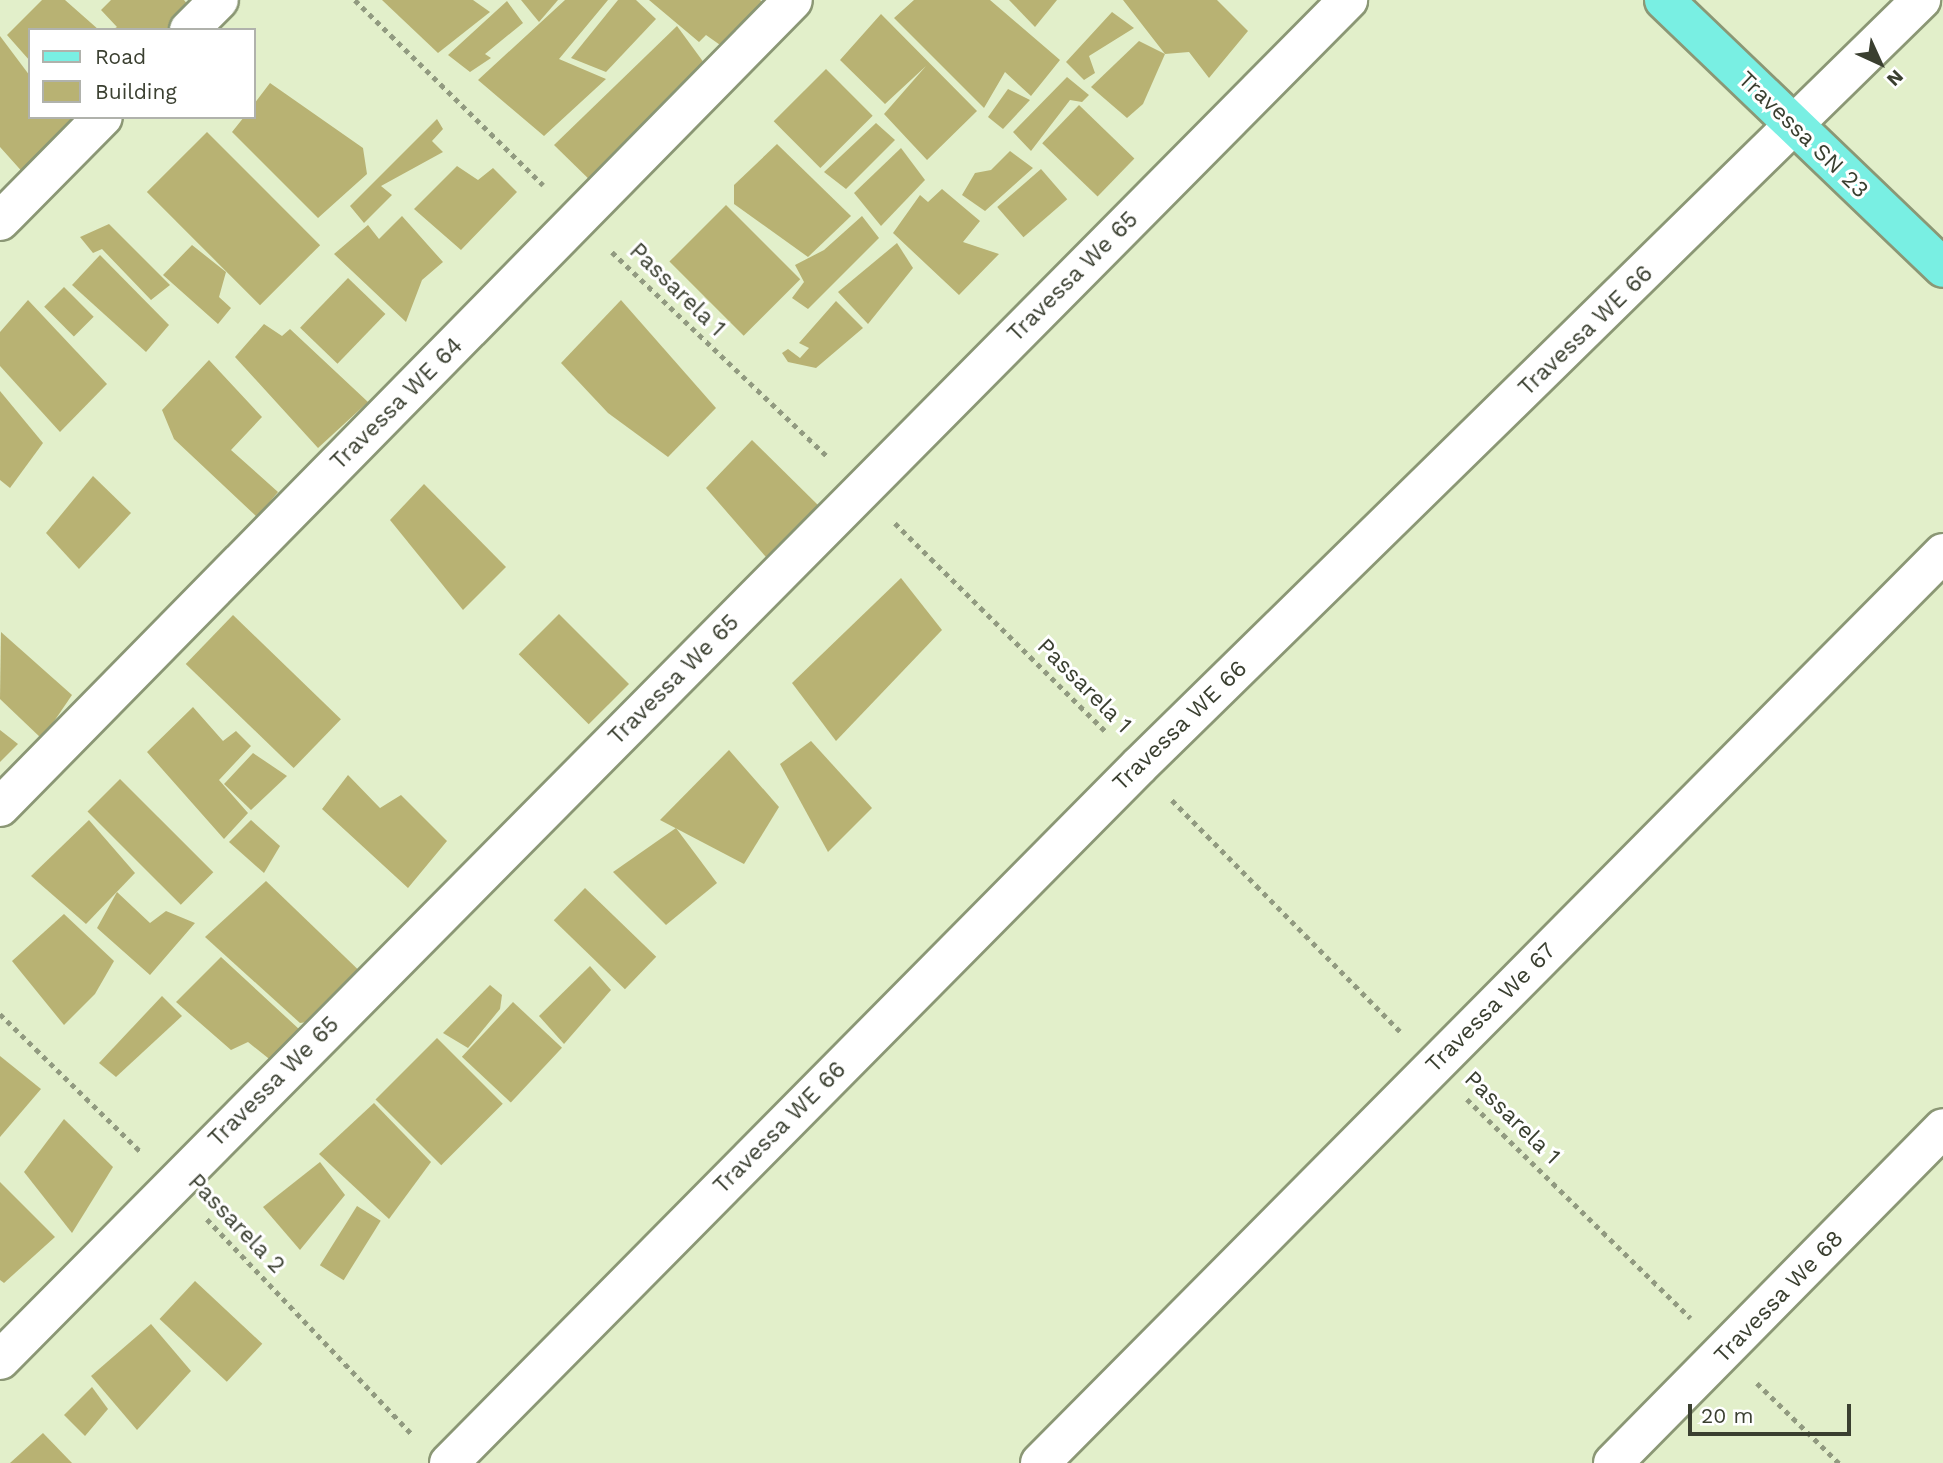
<!DOCTYPE html>
<html>
<head>
<meta charset="utf-8">
<style>
	body { margin:0 }
	#map { position:relative; width:1943px; height:1463px; overflow:hidden; background:#e2efca; font-family:"Work Sans",sans-serif }
	div>[style] { position:absolute }
	.building>* { inset:0; background:#b8b273; transform-origin:0 0 }
	.path>* { height:4.5px; margin-top:-2.25px; transform-origin:0; background:repeating-linear-gradient(90deg,#919a80 0 5px,transparent 0 10px) }
	.roads { filter:drop-shadow(2px 0 #8b9775) drop-shadow(-2px 0 #8b9775) drop-shadow(0 2px #8b9775) drop-shadow(0 -2px #8b9775) }
	.minor>* { height:38px; margin:-19px; padding:0 19px; transform-origin:19px; border-radius:19px; background:#fff }
	.major>* { height:38px; margin:-19px; padding:0 19px; transform-origin:19px; border-radius:19px; background:#79efe3 }
	span { translate:-50% -50%; white-space:nowrap; text-align:center; line-height:1.15; -webkit-text-stroke:6px #fff; paint-order:stroke }
	.street-label { font-size:23px; color:#3a3f30 }
	.legend { position:absolute; left:28px; top:28px; width:228px; height:91px; box-sizing:border-box; background:#fff; border:2px solid #b0b2ac; margin:0; padding:9px 12px; list-style:none; font-size:21px; color:#3a3f30 }
	.legend li { display:flex; align-items:center; gap:14px; height:35px }
	.legend b { width:35px; border:2px solid #b0b2ac }
	.north { position:absolute; left:1845px; top:28px; width:70px; height:70px; -webkit-text-stroke:5px #fff; paint-order:stroke; rotate:135deg; font-size:19px; font-weight:700; line-height:28px; text-align:center; color:#3a3f30 }
	.north::after { content:''; display:block; margin:auto; width:24px; height:32px; background:#3a3f30; clip-path:polygon(50% 0,100% 100%,50% 72%,0 100%) }
	.scale { position:absolute; left:1688px; top:1404px; width:163px; height:32px; box-sizing:border-box; border:4px solid #3a3f30; border-top:0; padding-left:9px; font-size:21px; line-height:24px; white-space:nowrap; color:#3a3f30; -webkit-text-stroke:5px #fff; paint-order:stroke }
</style>
</head>
<body>
<div id="map">
	<div class="building">
		<i style="clip-path:polygon(42px 0,65px 0,99px 30px,30px 30px,30px 61px,7px 35px)"></i>
		<i style="clip-path:polygon(111px 0,184px 0,196px 15px,183px 30px,112px 30px,117px 27px,101px 10px)"></i>
		<i style="clip-path:polygon(382px 0,473px 0,490px 12px,438px 53px)"></i>
		<i style="clip-path:polygon(521px 0,558px 0,539px 22px)"></i>
		<i style="clip-path:polygon(565px 0,608px 0,559px 59px,606px 79px,544px 136px,478px 80px)"></i>
		<i style="clip-path:polygon(618px 0,636px 0,656px 19px,606px 72px,571px 58px)"></i>
		<i style="clip-path:polygon(649px 0,760px 0,769px 7px,723px 47px,706px 35px,699px 42px)"></i>
		<i style="clip-path:polygon(914px 0,990px 0,1060px 60px,1031px 96px,1005px 72px,984px 108px,894px 18px)"></i>
		<i style="clip-path:polygon(1009px 0,1057px 0,1035px 27px)"></i>
		<i style="clip-path:polygon(1123px 0,1217px 0,1248px 31px,1209px 78px,1189px 52px,1165px 54px)"></i>
		<i style="clip-path:polygon(507px 1px,523px 23px,485px 54px,491px 58px,470px 72px,448px 55px)"></i>
		<i style="clip-path:polygon(1112px 12px,1134px 28px,1089px 56px,1095px 73px,1084px 80px,1066px 62px)"></i>
		<i style="clip-path:polygon(881px 14px,977px 111px,927px 160px,884px 114px,926px 66px,885px 104px,840px 60px)"></i>
		<i style="clip-path:polygon(677px 26px,707px 67px,598px 188px,554px 145px)"></i>
		<i style="clip-path:polygon(0 36px,30px 76px,30px 117px,84px 117px,26px 176px,0 147px)"></i>
		<i style="clip-path:polygon(1139px 41px,1165px 54px,1143px 104px,1127px 118px,1091px 87px)"></i>
		<i style="left:826px;top:69px;width:66px;height:74px;rotate:45deg"></i>
		<i style="clip-path:polygon(1067px 77px,1089px 95px,1082px 102px,1070px 100px,1031px 151px,1013px 132px)"></i>
		<i style="clip-path:polygon(270px 83px,363px 148px,367px 174px,318px 218px,232px 132px,244px 117px,254px 117px,254px 104px)"></i>
		<i style="clip-path:polygon(1008px 89px,1030px 100px,1003px 129px,988px 117px)"></i>
		<i style="left:1079px;top:105px;width:77px;height:53px;rotate:44deg"></i>
		<i style="clip-path:polygon(437px 119px,443px 129px,432px 141px,443px 152px,381px 186px,392px 195px,364px 223px,350px 206px)"></i>
		<i style="clip-path:polygon(876px 123px,895px 140px,846px 189px,824px 172px)"></i>
		<i style="left:207px;top:132px;width:160px;height:85px;rotate:45deg"></i>
		<i style="clip-path:polygon(777px 144px,851px 216px,808px 257px,734px 204px,734px 185px)"></i>
		<i style="clip-path:polygon(901px 148px,925px 180px,881px 226px,854px 193px)"></i>
		<i style="clip-path:polygon(1010px 151px,1033px 168px,985px 211px,962px 195px,975px 173px,991px 170px)"></i>
		<i style="clip-path:polygon(457px 166px,478px 180px,493px 168px,517px 192px,461px 250px,414px 209px)"></i>
		<i style="left:1041px;top:169px;width:40px;height:58px;rotate:49deg"></i>
		<i style="clip-path:polygon(942px 189px,980px 221px,963px 242px,999px 254px,959px 295px,893px 233px,920px 195px,928px 202px)"></i>
		<i style="left:726px;top:205px;width:105px;height:80px;rotate:45deg"></i>
		<i style="clip-path:polygon(402px 216px,443px 262px,422px 280px,406px 322px,334px 254px,368px 225px,379px 239px)"></i>
		<i style="clip-path:polygon(862px 216px,879px 238px,808px 309px,792px 298px,804px 282px,795px 265px,824px 250px)"></i>
		<i style="clip-path:polygon(109px 224px,170px 285px,151px 300px,102px 249px,93px 253px,80px 237px)"></i>
		<i style="clip-path:polygon(897px 243px,913px 268px,868px 324px,838px 292px)"></i>
		<i style="clip-path:polygon(192px 245px,226px 272px,219px 297px,231px 308px,218px 324px,163px 275px)"></i>
		<i style="clip-path:polygon(100px 255px,169px 325px,146px 352px,72px 285px)"></i>
		<i style="left:348px;top:278px;width:52px;height:69px;rotate:44deg"></i>
		<i style="left:64px;top:287px;width:42px;height:28px;rotate:45deg"></i>
		<i style="clip-path:polygon(28px 300px,107px 384px,60px 432px,0 366px,0 332px)"></i>
		<i style="clip-path:polygon(621px 300px,716px 408px,668px 457px,608px 413px,561px 363px)"></i>
		<i style="clip-path:polygon(836px 301px,863px 328px,816px 368px,788px 362px,782px 353px,788px 349px,800px 358px,809px 348px,799px 343px)"></i>
		<i style="clip-path:polygon(264px 324px,282px 336px,290px 329px,368px 402px,318px 448px,235px 357px)"></i>
		<i style="clip-path:polygon(209px 360px,262px 417px,231px 450px,278px 492px,257px 517px,174px 439px,162px 410px)"></i>
		<i style="clip-path:polygon(0 391px,43px 443px,10px 488px,0 480px)"></i>
		<i style="clip-path:polygon(752px 440px,822px 509px,772px 564px,706px 488px)"></i>
		<i style="clip-path:polygon(93px 476px,131px 513px,79px 569px,46px 533px)"></i>
		<i style="clip-path:polygon(424px 484px,506px 567px,463px 610px,390px 520px)"></i>
		<i style="clip-path:polygon(901px 578px,942px 630px,836px 741px,792px 683px)"></i>
		<i style="left:559px;top:614px;width:99px;height:57px;rotate:45deg"></i>
		<i style="left:233px;top:615px;width:150px;height:68px;rotate:44deg"></i>
		<i style="clip-path:polygon(1px 632px,72px 695px,42px 739px,0 699px)"></i>
		<i style="clip-path:polygon(193px 707px,223px 741px,236px 731px,251px 746px,219px 780px,248px 813px,224px 839px,147px 752px)"></i>
		<i style="clip-path:polygon(0 730px,18px 744px,0 762px)"></i>
		<i style="clip-path:polygon(811px 741px,872px 808px,828px 852px,780px 764px)"></i>
		<i style="clip-path:polygon(729px 750px,779px 807px,744px 864px,660px 820px)"></i>
		<i style="clip-path:polygon(253px 753px,287px 776px,251px 810px,224px 784px)"></i>
		<i style="clip-path:polygon(348px 775px,380px 808px,401px 795px,447px 841px,408px 888px,322px 809px)"></i>
		<i style="left:120px;top:779px;width:132px;height:46px;rotate:45deg"></i>
		<i style="clip-path:polygon(89px 820px,135px 873px,86px 924px,31px 876px)"></i>
		<i style="clip-path:polygon(251px 820px,280px 846px,264px 873px,229px 842px)"></i>
		<i style="clip-path:polygon(676px 828px,717px 883px,666px 925px,613px 872px)"></i>
		<i style="clip-path:polygon(266px 881px,371px 982px,335px 1018px,300px 1023px,205px 937px)"></i>
		<i style="left:585px;top:888px;width:99px;height:45px;rotate:44deg"></i>
		<i style="clip-path:polygon(117px 892px,150px 923px,166px 911px,195px 923px,150px 975px,97px 928px)"></i>
		<i style="clip-path:polygon(64px 914px,114px 961px,95px 994px,64px 1025px,12px 961px)"></i>
		<i style="clip-path:polygon(221px 957px,300px 1030px,273px 1062px,248px 1042px,231px 1050px,176px 1002px)"></i>
		<i style="clip-path:polygon(590px 966px,611px 990px,564px 1044px,539px 1016px)"></i>
		<i style="clip-path:polygon(490px 985px,502px 995px,500px 1009px,468px 1048px,443px 1033px)"></i>
		<i style="clip-path:polygon(162px 996px,182px 1016px,116px 1077px,99px 1063px)"></i>
		<i style="left:513px;top:1002px;width:67px;height:75px;rotate:43deg"></i>
		<i style="left:437px;top:1038px;width:93px;height:87px;rotate:45deg"></i>
		<i style="clip-path:polygon(0 1056px,41px 1089px,0 1137px)"></i>
		<i style="clip-path:polygon(374px 1103px,431px 1162px,389px 1219px,319px 1154px)"></i>
		<i style="clip-path:polygon(64px 1119px,113px 1167px,72px 1233px,24px 1172px)"></i>
		<i style="clip-path:polygon(320px 1162px,345px 1195px,300px 1250px,263px 1207px)"></i>
		<i style="clip-path:polygon(0 1182px,55px 1237px,4px 1283px,0 1280px)"></i>
		<i style="left:357px;top:1206px;width:28px;height:70px;rotate:32deg"></i>
		<i style="left:195px;top:1281px;width:92px;height:52px;rotate:43deg"></i>
		<i style="clip-path:polygon(151px 1324px,191px 1371px,137px 1430px,91px 1376px)"></i>
		<i style="clip-path:polygon(92px 1387px,108px 1409px,85px 1436px,64px 1415px)"></i>
		<i style="clip-path:polygon(43px 1433px,72px 1463px,10px 1463px)"></i>
	</div>
	<div class="path">
		<i style="left:355px;top:0;width:264px;rotate:44.5deg"></i>
		<i style="left:612px;top:252px;width:299px;rotate:43.5deg"></i>
		<i style="left:895px;top:523px;width:296px;rotate:44.7deg"></i>
		<i style="left:1172px;top:800px;width:327px;rotate:45.4deg"></i>
		<i style="left:0;top:1014px;width:196px;rotate:44.4deg"></i>
		<i style="left:1467px;top:1099px;width:313px;rotate:44.4deg"></i>
		<i style="left:207px;top:1219px;width:296px;rotate:46.4deg"></i>
		<i style="left:1757px;top:1383px;width:115px;rotate:44.3deg"></i>
	</div>
	<div class="roads">
		<div class="minor">
			<i style="left:189px;top:30px;width:42px;rotate:-45deg"></i>
			<i style="left:0;top:221px;width:146px;rotate:-45.3deg"></i>
			<i style="left:0;top:807px;width:1131px;rotate:-45.5deg"></i>
			<i style="left:0;top:1360px;width:1915px;rotate:-45.25deg"></i>
			<i style="left:449px;top:1463px;width:981px;rotate:-45.29deg"></i>
			<i style="left:1139px;top:766px;width:1095px;rotate:-44.41deg"></i>
			<i style="left:1040px;top:1463px;width:1282px;rotate:-45.22deg"></i>
			<i style="left:1613px;top:1463px;width:470px;rotate:-45.4deg"></i>
		</div>
		<div class="major">
			<i style="left:1664px;top:0;width:387px;rotate:43.8deg"></i>
		</div>
	</div>
	<div class="street-label">
		<span style="left:1803px;top:135px;rotate:44deg">Travessa SN 23</span>
		<span style="left:1073px;top:277px;rotate:-45deg">Travessa We 65</span>
		<span style="left:677px;top:290px;rotate:44deg">Passarela 1</span>
		<span style="left:1586px;top:331px;rotate:-44deg">Travessa WE 66</span>
		<span style="left:397px;top:404px;rotate:-45deg">Travessa WE 64</span>
		<span style="left:674px;top:680px;rotate:-45deg">Travessa We 65</span>
		<span style="left:1084px;top:686px;rotate:45deg">Passarela 1</span>
		<span style="left:1180px;top:726px;rotate:-44deg">Travessa WE 66</span>
		<span style="left:1491px;top:1008px;rotate:-45deg">Travessa We 67</span>
		<span style="left:274px;top:1082px;rotate:-45deg">Travessa We 65</span>
		<span style="left:1512px;top:1118px;rotate:44deg">Passarela 1</span>
		<span style="left:780px;top:1128px;rotate:-45deg">Travessa WE 66</span>
		<span style="left:236px;top:1224px;rotate:46deg">Passarela 2</span>
		<span style="left:1779px;top:1297px;rotate:-46deg">Travessa We 68</span>
	</div>
	<ul class="legend">
	<li><b style="height:9px;background:#79efe3"></b>Road</li>
	<li><b style="height:19px;background:#b8b273"></b>Building</li>
	</ul>
	<div class="north">N</div>
	<div class="scale">20 m</div>
</div>
</body>
</html>
